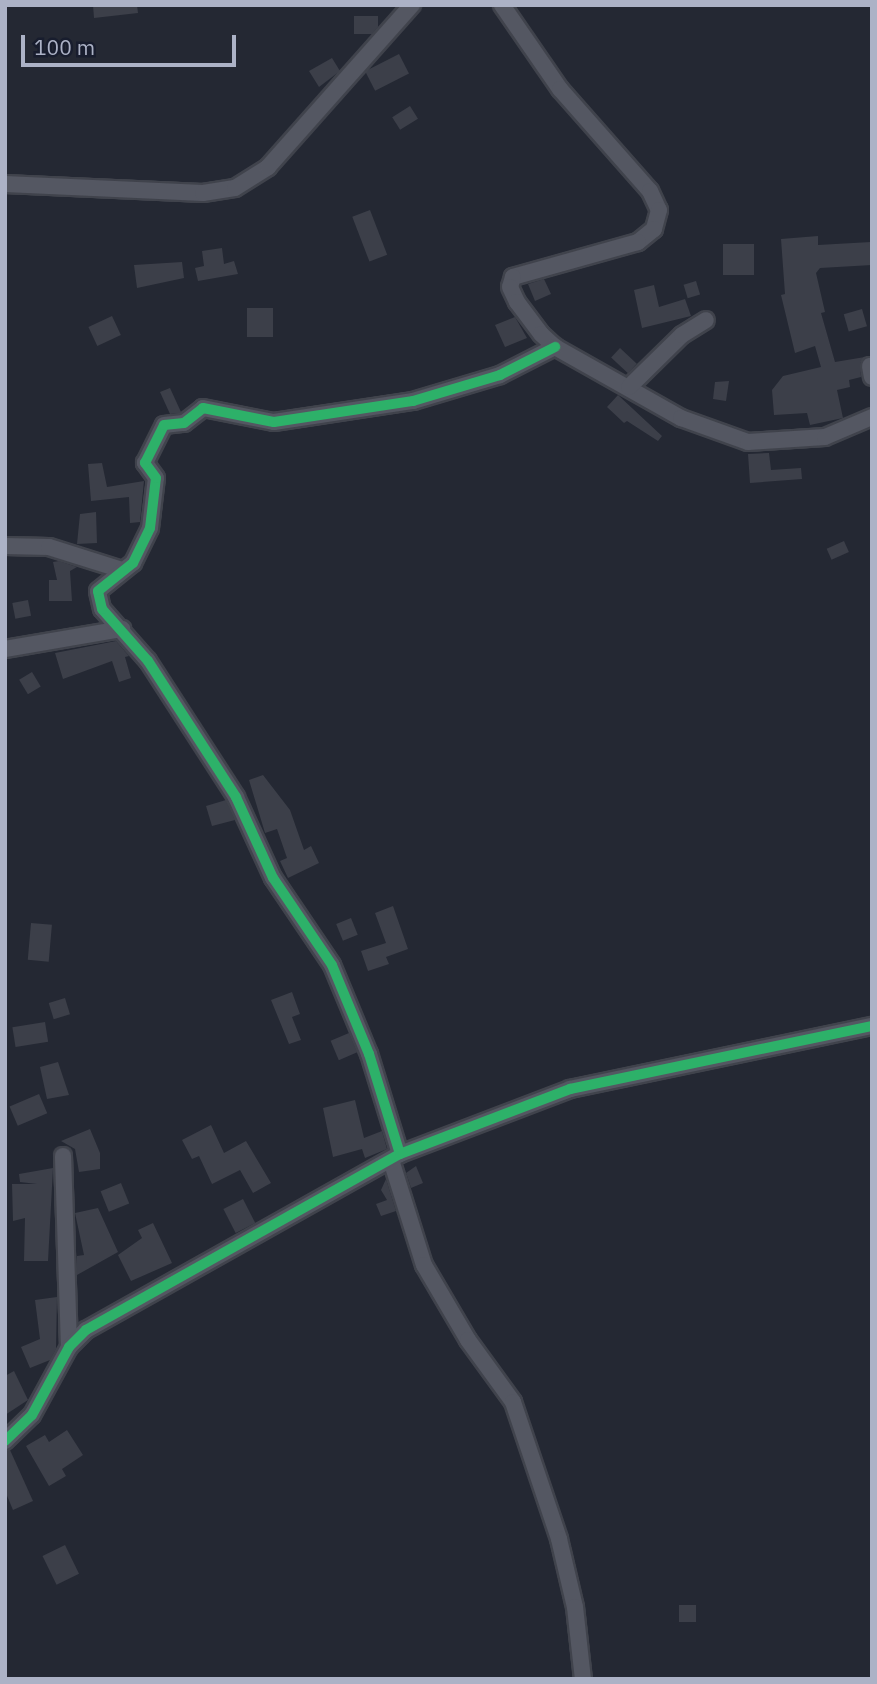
<!DOCTYPE html>
<html>
<head>
<meta charset="utf-8">
<style>
	body { margin:0 }
	#map { position:relative; width:877px; height:1684px; overflow:hidden; background:#242833; font-family:"IBM Plex Sans",sans-serif }
	div>[style] { position:absolute }
	.building>* { inset:0; background:#3c3f49; transform-origin:0 0 }
	.roads { filter:drop-shadow(2px 0 #40434c) drop-shadow(-2px 0 #40434c) drop-shadow(0 2px #40434c) drop-shadow(0 -2px #40434c) }
	.minor>* { height:16px; margin:-8px; padding:0 8px; transform-origin:8px; border-radius:8px; background:#545762 }
	.cycleway>* { height:10px; margin:-5px; padding:0 5px; transform-origin:5px; border-radius:5px; background:#2db169 }
	span { translate:-50% -50%; white-space:nowrap; text-align:center; line-height:1.15; -webkit-text-stroke:6px #181d2e; paint-order:stroke }
	.frame { position:absolute; inset:0; border:7px solid #acb2c6; pointer-events:none }
	.scale { position:absolute; left:21px; top:35px; width:215px; height:32px; box-sizing:border-box; border:4px solid #acb2c6; border-top:0; padding-left:9px; font-size:21px; line-height:24px; white-space:nowrap; color:#acb2c6; -webkit-text-stroke:5px #181d2e; paint-order:stroke }
</style>
</head>
<body>
<div id="map">
	<div class="building">
		<i style="clip-path:polygon(93px 5px,137px 5px,138px 13px,94px 18px)"></i>
		<i style="clip-path:polygon(354px 16px,378px 16px,378px 27px,372px 34px,354px 34px)"></i>
		<i style="left:399px;top:54px;width:22px;height:38px;rotate:63deg"></i>
		<i style="clip-path:polygon(332px 58px,340px 71px,319px 87px,309px 71px)"></i>
		<i style="left:410px;top:106px;width:15px;height:21px;rotate:58deg"></i>
		<i style="left:370px;top:210px;width:48px;height:19px;rotate:69deg"></i>
		<i style="clip-path:polygon(818px 236px,818px 245px,871px 242px,872px 265px,820px 268px,816px 273px,825px 312px,821px 313px,835px 362px,865px 357px,860px 363px,861px 377px,849px 380px,850px 387px,837px 390px,843px 418px,810px 425px,807px 413px,774px 415px,772px 390px,783px 376px,821px 367px,815px 346px,795px 353px,781px 295px,785px 294px,781px 239px)"></i>
		<i style="left:754px;top:244px;width:31px;height:31px;rotate:90deg"></i>
		<i style="clip-path:polygon(222px 248px,224px 264px,234px 261px,238px 274px,198px 281px,195px 268px,204px 266px,202px 251px)"></i>
		<i style="clip-path:polygon(182px 262px,184px 278px,137px 288px,134px 265px)"></i>
		<i style="clip-path:polygon(544px 279px,551px 294px,535px 301px,528px 284px)"></i>
		<i style="left:696px;top:281px;width:14px;height:13px;rotate:73deg"></i>
		<i style="clip-path:polygon(654px 285px,659px 307px,685px 299px,691px 316px,642px 328px,634px 290px)"></i>
		<i style="left:247px;top:308px;width:26px;height:29px"></i>
		<i style="left:862px;top:309px;width:18px;height:19px;rotate:74deg"></i>
		<i style="left:112px;top:316px;width:21px;height:26px;rotate:65deg"></i>
		<i style="clip-path:polygon(515px 317px,527px 338px,505px 347px,495px 325px)"></i>
		<i style="left:620px;top:348px;width:23px;height:13px;rotate:43deg"></i>
		<i style="clip-path:polygon(729px 381px,726px 401px,713px 399px,715px 382px)"></i>
		<i style="clip-path:polygon(170px 388px,181px 412px,180px 413px,170px 414px,160px 392px)"></i>
		<i style="clip-path:polygon(618px 395px,662px 436px,658px 441px,627px 421px,624px 423px,607px 407px)"></i>
		<i style="clip-path:polygon(769px 453px,771px 470px,801px 468px,802px 479px,750px 483px,748px 454px)"></i>
		<i style="clip-path:polygon(102px 463px,107px 487px,144px 481px,140px 522px,130px 523px,129px 497px,91px 501px,88px 464px)"></i>
		<i style="clip-path:polygon(96px 512px,97px 543px,77px 544px,80px 514px)"></i>
		<i style="left:844px;top:541px;width:12px;height:19px;rotate:66deg"></i>
		<i style="clip-path:polygon(59px 561px,77px 567px,70px 571px,72px 601px,49px 601px,49px 580px,57px 580px,53px 562px)"></i>
		<i style="left:28px;top:600px;width:16px;height:16px;rotate:79deg"></i>
		<i style="clip-path:polygon(116px 641px,129px 656px,125px 657px,131px 678px,119px 682px,112px 661px,63px 679px,55px 653px)"></i>
		<i style="left:32px;top:672px;width:17px;height:15px;rotate:59deg"></i>
		<i style="clip-path:polygon(263px 775px,290px 810px,304px 850px,311px 846px,319px 863px,288px 878px,280px 861px,287px 858px,277px 829px,265px 833px,249px 780px)"></i>
		<i style="clip-path:polygon(226px 800px,235px 820px,212px 826px,206px 806px)"></i>
		<i style="clip-path:polygon(393px 906px,408px 949px,386px 957px,389px 964px,368px 971px,361px 951px,386px 943px,375px 913px)"></i>
		<i style="left:351px;top:918px;width:18px;height:16px;rotate:68deg"></i>
		<i style="left:31px;top:923px;width:21px;height:37px;rotate:5deg"></i>
		<i style="clip-path:polygon(292px 992px,300px 1014px,292px 1017px,301px 1040px,289px 1044px,271px 1000px)"></i>
		<i style="left:65px;top:998px;width:17px;height:17px;rotate:73deg"></i>
		<i style="left:45px;top:1022px;width:20px;height:33px;rotate:81deg"></i>
		<i style="left:349px;top:1033px;width:21px;height:20px;rotate:67deg"></i>
		<i style="clip-path:polygon(58px 1062px,69px 1095px,47px 1099px,40px 1067px)"></i>
		<i style="left:39px;top:1094px;width:21px;height:32px;rotate:67deg"></i>
		<i style="clip-path:polygon(355px 1100px,364px 1138px,382px 1131px,387px 1149px,365px 1158px,362px 1149px,333px 1157px,323px 1108px)"></i>
		<i style="clip-path:polygon(211px 1125px,224px 1153px,246px 1141px,271px 1183px,253px 1193px,240px 1170px,212px 1184px,199px 1156px,192px 1159px,182px 1140px)"></i>
		<i style="clip-path:polygon(90px 1129px,100px 1153px,100px 1169px,79px 1172px,75px 1149px,61px 1141px)"></i>
		<i style="clip-path:polygon(416px 1166px,423px 1183px,411px 1188px,406px 1173px)"></i>
		<i style="clip-path:polygon(53px 1168px,48px 1261px,24px 1261px,25px 1218px,13px 1221px,12px 1184px,37px 1184px,20px 1182px,19px 1174px)"></i>
		<i style="clip-path:polygon(386px 1179px,396px 1211px,381px 1216px,376px 1204px,387px 1200px,381px 1190px)"></i>
		<i style="left:121px;top:1183px;width:22px;height:22px;rotate:68deg"></i>
		<i style="left:243px;top:1199px;width:27px;height:22px;rotate:63deg"></i>
		<i style="clip-path:polygon(98px 1208px,118px 1252px,77px 1275px,77px 1256px,84px 1255px,75px 1213px)"></i>
		<i style="clip-path:polygon(153px 1223px,172px 1263px,131px 1281px,118px 1255px,142px 1238px,138px 1230px)"></i>
		<i style="clip-path:polygon(57px 1297px,56px 1349px,50px 1360px,30px 1368px,21px 1347px,40px 1339px,35px 1300px)"></i>
		<i style="clip-path:polygon(14px 1371px,28px 1400px,5px 1415px,5px 1376px)"></i>
		<i style="clip-path:polygon(67px 1430px,83px 1455px,62px 1469px,66px 1476px,49px 1486px,26px 1446px,45px 1435px,49px 1442px)"></i>
		<i style="clip-path:polygon(10px 1450px,33px 1501px,13px 1510px,5px 1491px,5px 1451px)"></i>
		<i style="left:65px;top:1545px;width:32px;height:25px;rotate:64deg"></i>
		<i style="left:679px;top:1605px;width:17px;height:17px"></i>
	</div>
	<div class="roads">
		<div class="minor">
			<i style="left:502px;top:5px;width:102px;rotate:55.4deg"></i>
			<i style="left:560px;top:89px;width:136px;rotate:48.6deg"></i>
			<i style="left:650px;top:191px;width:21px;rotate:65deg"></i>
			<i style="left:659px;top:210px;width:20px;rotate:105deg"></i>
			<i style="left:654px;top:229px;width:21px;rotate:141deg"></i>
			<i style="left:638px;top:242px;width:130px;rotate:164.4deg"></i>
			<i style="left:513px;top:277px;width:10px;rotate:107deg"></i>
			<i style="left:510px;top:287px;width:17px;rotate:65deg"></i>
			<i style="left:517px;top:302px;width:40px;rotate:53deg"></i>
			<i style="left:541px;top:334px;width:19px;rotate:43deg"></i>
			<i style="left:555px;top:347px;width:145px;rotate:29.4deg"></i>
			<i style="left:681px;top:418px;width:71px;rotate:19.7deg"></i>
			<i style="left:748px;top:442px;width:77px;rotate:-3.7deg"></i>
			<i style="left:825px;top:437px;width:51px;rotate:-23.1deg"></i>
			<i style="left:5px;top:184px;width:198px;rotate:2.6deg"></i>
			<i style="left:203px;top:193px;width:32px;rotate:-9deg"></i>
			<i style="left:235px;top:188px;width:39px;rotate:-32deg"></i>
			<i style="left:268px;top:167px;width:217px;rotate:-48.4deg"></i>
			<i style="left:870px;top:366px;width:11px;rotate:80deg"></i>
			<i style="left:629px;top:387px;width:74px;rotate:-44.5deg"></i>
			<i style="left:682px;top:335px;width:28px;rotate:-32deg"></i>
			<i style="left:5px;top:546px;width:44px;rotate:1.3deg"></i>
			<i style="left:49px;top:547px;width:77px;rotate:17.5deg"></i>
			<i style="left:5px;top:649px;width:119px;rotate:-9.7deg"></i>
			<i style="left:400px;top:1154px;width:105px;rotate:-107.2deg"></i>
			<i style="left:369px;top:1054px;width:96px;rotate:-112.6deg"></i>
			<i style="left:332px;top:965px;width:105px;rotate:-124.1deg"></i>
			<i style="left:273px;top:878px;width:89px;rotate:-114.6deg"></i>
			<i style="left:236px;top:797px;width:162px;rotate:-122.9deg"></i>
			<i style="left:148px;top:661px;width:69px;rotate:-131.5deg"></i>
			<i style="left:102px;top:609px;width:18px;rotate:-103deg"></i>
			<i style="left:98px;top:591px;width:45px;rotate:-38.7deg"></i>
			<i style="left:133px;top:563px;width:39px;rotate:-64deg"></i>
			<i style="left:150px;top:528px;width:50px;rotate:-83.2deg"></i>
			<i style="left:156px;top:478px;width:19px;rotate:-126deg"></i>
			<i style="left:145px;top:463px;width:42px;rotate:-63.4deg"></i>
			<i style="left:164px;top:425px;width:20px;rotate:-6deg"></i>
			<i style="left:184px;top:423px;width:24px;rotate:-38deg"></i>
			<i style="left:203px;top:408px;width:72px;rotate:11.2deg"></i>
			<i style="left:274px;top:422px;width:141px;rotate:-8.6deg"></i>
			<i style="left:413px;top:401px;width:91px;rotate:-16.6deg"></i>
			<i style="left:500px;top:375px;width:62px;rotate:-27deg"></i>
			<i style="left:63px;top:1156px;width:191px;rotate:88.2deg"></i>
			<i style="left:391px;top:1160px;width:110px;rotate:72.6deg"></i>
			<i style="left:424px;top:1265px;width:87px;rotate:59.6deg"></i>
			<i style="left:468px;top:1340px;width:77px;rotate:54deg"></i>
			<i style="left:513px;top:1402px;width:145px;rotate:71.4deg"></i>
			<i style="left:559px;top:1539px;width:70px;rotate:76.8deg"></i>
			<i style="left:575px;top:1607px;width:72px;rotate:83.7deg"></i>
			<i style="left:5px;top:1441px;width:37px;rotate:-44deg"></i>
			<i style="left:32px;top:1415px;width:77px;rotate:-61.4deg"></i>
			<i style="left:69px;top:1347px;width:24px;rotate:-45deg"></i>
			<i style="left:86px;top:1330px;width:360px;rotate:-29.3deg"></i>
			<i style="left:400px;top:1154px;width:182px;rotate:-20.9deg"></i>
			<i style="left:570px;top:1089px;width:309px;rotate:-11.8deg"></i>
		</div>
	</div>
	<div class="cycleway">
		<i style="left:400px;top:1154px;width:105px;rotate:-107.2deg"></i>
		<i style="left:369px;top:1054px;width:96px;rotate:-112.6deg"></i>
		<i style="left:332px;top:965px;width:105px;rotate:-124.1deg"></i>
		<i style="left:273px;top:878px;width:89px;rotate:-114.6deg"></i>
		<i style="left:236px;top:797px;width:162px;rotate:-122.9deg"></i>
		<i style="left:148px;top:661px;width:69px;rotate:-131.5deg"></i>
		<i style="left:102px;top:609px;width:18px;rotate:-103deg"></i>
		<i style="left:98px;top:591px;width:45px;rotate:-38.7deg"></i>
		<i style="left:133px;top:563px;width:39px;rotate:-64deg"></i>
		<i style="left:150px;top:528px;width:50px;rotate:-83.2deg"></i>
		<i style="left:156px;top:478px;width:19px;rotate:-126deg"></i>
		<i style="left:145px;top:463px;width:42px;rotate:-63.4deg"></i>
		<i style="left:164px;top:425px;width:20px;rotate:-6deg"></i>
		<i style="left:184px;top:423px;width:24px;rotate:-38deg"></i>
		<i style="left:203px;top:408px;width:72px;rotate:11.2deg"></i>
		<i style="left:274px;top:422px;width:141px;rotate:-8.6deg"></i>
		<i style="left:413px;top:401px;width:91px;rotate:-16.6deg"></i>
		<i style="left:500px;top:375px;width:62px;rotate:-27deg"></i>
		<i style="left:5px;top:1441px;width:37px;rotate:-44deg"></i>
		<i style="left:32px;top:1415px;width:77px;rotate:-61.4deg"></i>
		<i style="left:69px;top:1347px;width:24px;rotate:-45deg"></i>
		<i style="left:86px;top:1330px;width:360px;rotate:-29.3deg"></i>
		<i style="left:400px;top:1154px;width:182px;rotate:-20.9deg"></i>
		<i style="left:570px;top:1089px;width:309px;rotate:-11.8deg"></i>
	</div>
	<div class="frame"></div>
	<div class="scale">100 m</div>
</div>
</body>
</html>
